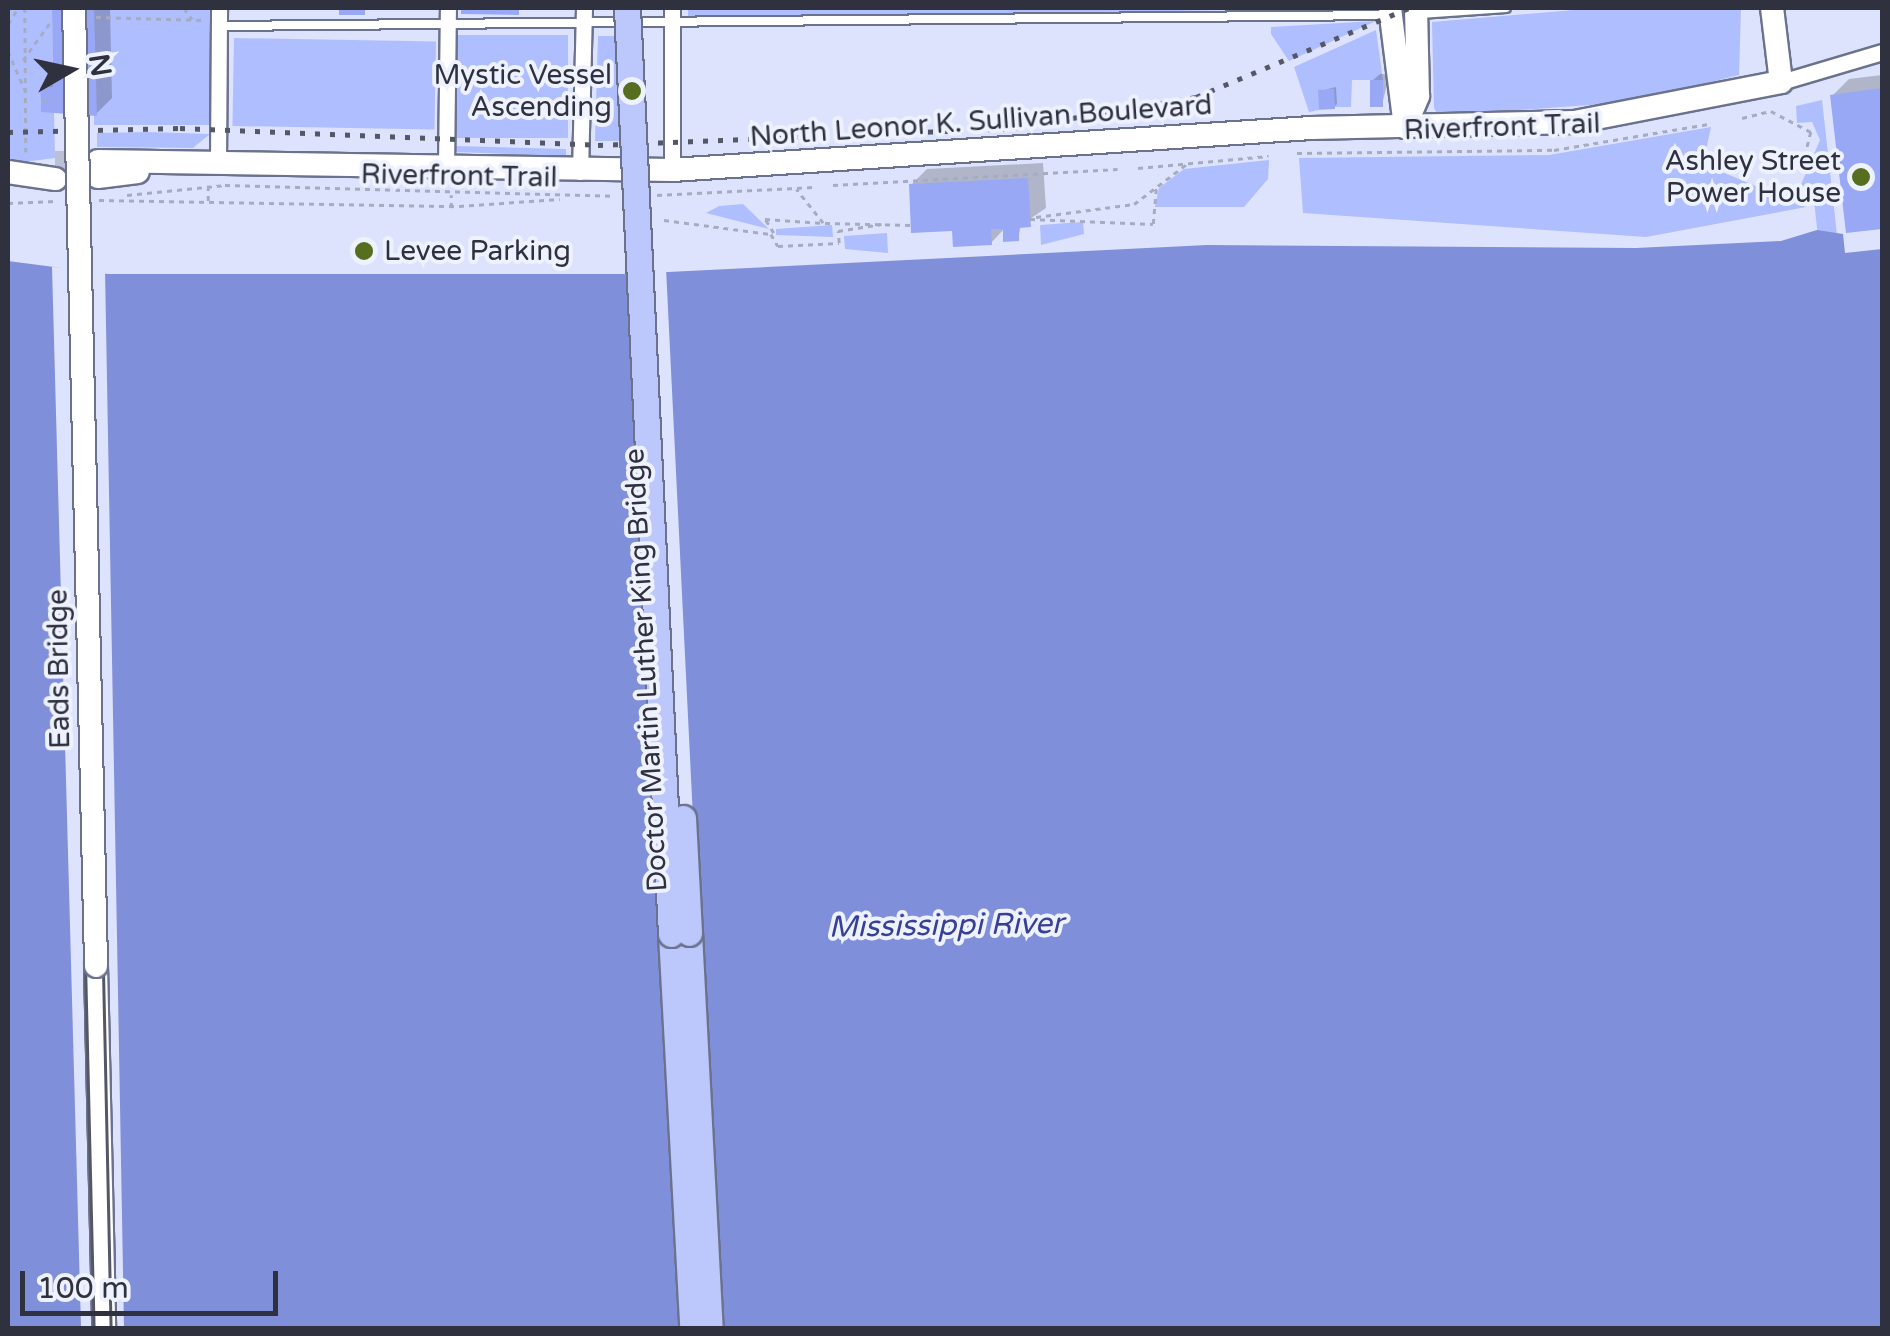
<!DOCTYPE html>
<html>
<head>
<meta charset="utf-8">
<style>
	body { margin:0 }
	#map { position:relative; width:1890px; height:1336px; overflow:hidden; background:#dde3fc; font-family:"Varela Round",sans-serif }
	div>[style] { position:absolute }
	.green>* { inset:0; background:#afbefe; transform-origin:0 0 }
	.water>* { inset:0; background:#808fd9 }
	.pier>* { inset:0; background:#dde3fc }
	.shadow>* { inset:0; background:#0003 }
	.building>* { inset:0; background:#98a8f4; transform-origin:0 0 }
	.secondary-tunnel>* { height:22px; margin-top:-11px; transform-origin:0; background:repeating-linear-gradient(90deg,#bac0d6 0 22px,transparent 0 33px) }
	.path>* { height:2.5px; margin-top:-1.25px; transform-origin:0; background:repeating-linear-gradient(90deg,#a6acc0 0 5px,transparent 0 10px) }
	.roads { filter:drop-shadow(2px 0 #6b728d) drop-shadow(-2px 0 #6b728d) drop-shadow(0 2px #6b728d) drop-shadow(0 -2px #6b728d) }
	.lane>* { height:8px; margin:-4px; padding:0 4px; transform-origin:4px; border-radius:4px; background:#fff }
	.street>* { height:15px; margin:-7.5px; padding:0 7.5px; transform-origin:7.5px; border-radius:7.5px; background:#fff }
	.secondary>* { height:22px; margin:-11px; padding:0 11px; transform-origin:11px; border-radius:11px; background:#fff }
	.primary>* { height:25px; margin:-12.5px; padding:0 12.5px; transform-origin:12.5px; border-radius:12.5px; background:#bcc7fb }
	.tram>* { height:2.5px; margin:-1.25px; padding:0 1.25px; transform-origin:1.25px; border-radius:1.25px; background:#545766 }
	.rail>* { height:5px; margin-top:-2.5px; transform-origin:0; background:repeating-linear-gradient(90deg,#545766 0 5px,transparent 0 15px) }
	.bridges { filter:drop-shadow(2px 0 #6b728d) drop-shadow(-2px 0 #6b728d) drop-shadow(0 2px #6b728d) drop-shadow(0 -2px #6b728d) }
	.secondary-bridge>* { height:22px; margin:-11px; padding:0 11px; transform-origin:11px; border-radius:11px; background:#fff }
	.primary-bridge>* { height:25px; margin:-12.5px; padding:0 12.5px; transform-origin:12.5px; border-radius:12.5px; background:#bcc7fb }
	.dots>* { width:28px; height:28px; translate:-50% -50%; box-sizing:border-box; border:5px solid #eef1fe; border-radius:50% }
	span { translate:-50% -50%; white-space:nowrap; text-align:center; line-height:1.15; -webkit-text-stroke:8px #eef1fe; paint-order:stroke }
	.poi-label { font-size:28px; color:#2f323e }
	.right { translate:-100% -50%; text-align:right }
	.left { translate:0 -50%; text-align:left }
	.street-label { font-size:28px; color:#2f323e }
	.water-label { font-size:30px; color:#374097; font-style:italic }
	.frame { position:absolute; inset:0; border:10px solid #2f323e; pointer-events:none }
	.north { position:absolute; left:20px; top:20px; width:100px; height:100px; -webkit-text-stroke:8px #eef1fe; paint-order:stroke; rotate:81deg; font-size:28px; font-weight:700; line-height:40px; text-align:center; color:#2f323e }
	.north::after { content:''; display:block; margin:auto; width:35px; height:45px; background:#2f323e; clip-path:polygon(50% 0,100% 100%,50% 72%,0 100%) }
	.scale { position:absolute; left:20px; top:1271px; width:258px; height:45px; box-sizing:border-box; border:5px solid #2f323e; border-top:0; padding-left:12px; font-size:30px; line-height:35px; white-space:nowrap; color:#2f323e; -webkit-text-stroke:8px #eef1fe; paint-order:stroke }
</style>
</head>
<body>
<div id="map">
	<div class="green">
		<i style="clip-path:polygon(8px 8px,52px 8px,53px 87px,40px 88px,41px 111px,54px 112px,55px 158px,8px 164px)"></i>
		<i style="left:94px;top:8px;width:118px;height:117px"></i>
		<i style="clip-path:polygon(688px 8px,1374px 8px,688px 18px)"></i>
		<i style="clip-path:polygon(1597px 8px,1741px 8px,1739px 75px,1630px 102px,1439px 116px,1434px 108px,1432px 22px)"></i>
		<i style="clip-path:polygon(1376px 21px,1289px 61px,1271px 34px,1271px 27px)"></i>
		<i style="clip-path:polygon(1376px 30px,1383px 80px,1352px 80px,1351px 107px,1335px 107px,1333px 89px,1319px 90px,1319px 110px,1309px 112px,1294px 67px)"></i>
		<i style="left:457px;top:35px;width:111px;height:103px"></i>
		<i style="clip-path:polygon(598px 36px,618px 36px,623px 141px,595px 141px)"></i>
		<i style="left:234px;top:38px;width:202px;height:88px;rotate:1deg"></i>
		<i style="clip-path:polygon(1822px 100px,1837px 235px,1818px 237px,1813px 191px,1800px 187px,1820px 140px,1812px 122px,1797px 123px,1796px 106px)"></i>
		<i style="clip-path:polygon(1711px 127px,1703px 164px,1806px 207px,1646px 237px,1303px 213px,1299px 158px,1549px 155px)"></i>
		<i style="clip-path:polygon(97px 133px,148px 132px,210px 134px,193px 148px,97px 147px)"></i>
		<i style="clip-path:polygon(455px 146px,566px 149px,566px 156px,456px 152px)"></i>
		<i style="clip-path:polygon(1269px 160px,1268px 179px,1244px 207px,1155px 207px,1159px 188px,1184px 169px)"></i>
		<i style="clip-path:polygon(743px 204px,769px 229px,706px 213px,719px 206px)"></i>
		<i style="clip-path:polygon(1083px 222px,1084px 234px,1041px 245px,1040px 225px)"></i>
		<i style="clip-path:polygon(832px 225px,833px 237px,776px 235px,776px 229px)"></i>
		<i style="clip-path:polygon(887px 233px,888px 253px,845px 249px,844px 236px)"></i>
	</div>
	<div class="water">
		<i style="clip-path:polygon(1817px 230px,1843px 234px,1845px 253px,1882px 249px,1882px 1328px,8px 1328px,8px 261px,108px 274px,628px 274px,1207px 245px,1636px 248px,1781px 241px)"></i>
	</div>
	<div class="pier">
		<i style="clip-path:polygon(52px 267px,105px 269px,124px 1328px,81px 1328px)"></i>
		<i style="clip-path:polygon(666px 268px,718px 1328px,629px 269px)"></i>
	</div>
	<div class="shadow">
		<i style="clip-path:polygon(54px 8px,110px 8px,112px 98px,96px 114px,43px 88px,56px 75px)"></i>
		<i style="clip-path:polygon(1380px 74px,1390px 74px,1382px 104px,1372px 81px)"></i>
		<i style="clip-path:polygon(1882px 75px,1882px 226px,1848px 230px,1832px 96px,1849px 79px)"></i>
		<i style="clip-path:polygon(1336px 87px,1337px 104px,1334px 107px,1320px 91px)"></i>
		<i style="clip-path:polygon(1043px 163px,1046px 208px,1021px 225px,1018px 239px,1005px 228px,991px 243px,954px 229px,911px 185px,927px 169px)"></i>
	</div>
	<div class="building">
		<i style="clip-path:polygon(52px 8px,94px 8px,97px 116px,41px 112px,40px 87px,53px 87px)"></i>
		<i style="left:339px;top:8px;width:26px;height:7px"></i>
		<i style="clip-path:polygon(461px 8px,519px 8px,519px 15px,461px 14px)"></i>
		<i style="left:1370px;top:80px;width:13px;height:27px"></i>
		<i style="clip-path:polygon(1882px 88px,1882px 229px,1846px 233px,1830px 95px)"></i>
		<i style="left:1334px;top:89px;width:20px;height:16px;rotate:87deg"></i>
		<i style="clip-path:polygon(1028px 178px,1031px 227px,1019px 228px,1019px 241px,1003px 242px,1003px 229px,991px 229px,992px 245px,953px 247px,952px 231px,911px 233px,909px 184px)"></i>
	</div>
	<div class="secondary-tunnel">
		<i style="left:55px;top:162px;width:39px;rotate:-1deg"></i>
	</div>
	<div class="path">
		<i style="left:25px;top:8px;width:144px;rotate:89.6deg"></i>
		<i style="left:184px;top:8px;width:14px;rotate:54deg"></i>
		<i style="left:96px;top:17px;width:107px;rotate:1.6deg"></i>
		<i style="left:8px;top:24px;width:19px;rotate:-58deg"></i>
		<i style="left:8px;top:51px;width:45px;rotate:66.3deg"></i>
		<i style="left:23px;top:60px;width:49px;rotate:-54.1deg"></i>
		<i style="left:42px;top:100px;width:12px"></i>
		<i style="left:1742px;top:118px;width:30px;rotate:-14deg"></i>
		<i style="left:1771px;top:111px;width:45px;rotate:27.7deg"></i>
		<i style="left:1811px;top:132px;width:34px;rotate:104deg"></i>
		<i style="left:1297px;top:153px;width:257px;rotate:-0.7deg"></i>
		<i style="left:1554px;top:150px;width:155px;rotate:-9.6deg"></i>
		<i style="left:1138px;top:168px;width:131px;rotate:-5.3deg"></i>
		<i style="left:833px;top:185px;width:285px;rotate:-3.2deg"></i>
		<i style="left:127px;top:195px;width:99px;rotate:-5.8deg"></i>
		<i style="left:225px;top:185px;width:389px;rotate:1.6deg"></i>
		<i style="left:657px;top:195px;width:157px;rotate:-2.9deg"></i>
		<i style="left:99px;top:200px;width:360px;rotate:1deg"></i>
		<i style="left:459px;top:206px;width:101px;rotate:-4deg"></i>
		<i style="left:208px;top:201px;width:13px;rotate:-90deg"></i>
		<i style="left:8px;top:203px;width:48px;rotate:-2.4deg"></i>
		<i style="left:451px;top:208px;width:13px;rotate:-90deg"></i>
		<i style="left:1036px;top:217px;width:99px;rotate:-7.6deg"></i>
		<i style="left:1134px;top:204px;width:68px;rotate:-37.2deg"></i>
		<i style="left:765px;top:219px;width:58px;rotate:3.9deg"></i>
		<i style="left:823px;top:223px;width:43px;rotate:-128.5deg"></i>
		<i style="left:1030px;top:219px;width:123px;rotate:2.3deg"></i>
		<i style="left:1153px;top:224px;width:36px;rotate:-85deg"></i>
		<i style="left:664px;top:220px;width:108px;rotate:7.5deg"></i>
		<i style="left:771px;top:234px;width:14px;rotate:60deg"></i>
		<i style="left:778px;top:246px;width:61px;rotate:-2.8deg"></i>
		<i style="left:839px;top:243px;width:12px;rotate:-95deg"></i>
		<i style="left:838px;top:231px;width:44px;rotate:-9.2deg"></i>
		<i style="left:766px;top:220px;width:15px;rotate:58deg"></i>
		<i style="left:825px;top:223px;width:86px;rotate:1.3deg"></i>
	</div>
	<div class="roads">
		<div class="lane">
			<i style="left:1421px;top:14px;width:85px;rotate:-4deg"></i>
			<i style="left:220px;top:26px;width:1166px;rotate:-0.54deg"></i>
		</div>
		<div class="street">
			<i style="left:672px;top:8px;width:162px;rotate:90deg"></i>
			<i style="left:1781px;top:82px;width:105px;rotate:-16.5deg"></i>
			<i style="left:218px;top:161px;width:153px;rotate:-89.6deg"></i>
			<i style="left:446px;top:167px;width:159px;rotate:-89.3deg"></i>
			<i style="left:580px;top:172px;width:164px;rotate:-88.6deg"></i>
		</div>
		<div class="secondary">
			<i style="left:1390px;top:8px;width:120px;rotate:82.8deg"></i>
			<i style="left:1405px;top:127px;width:34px;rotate:-67deg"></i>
			<i style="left:1418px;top:96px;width:88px;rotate:-91.3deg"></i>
			<i style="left:98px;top:161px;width:574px;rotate:0.9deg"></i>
			<i style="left:672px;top:170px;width:640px;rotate:-3.76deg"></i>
			<i style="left:1311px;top:128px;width:264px;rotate:-1.3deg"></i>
			<i style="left:1575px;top:122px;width:210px;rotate:-11deg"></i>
			<i style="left:1781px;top:82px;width:75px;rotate:-96.9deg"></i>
			<i style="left:8px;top:172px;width:48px;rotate:8.5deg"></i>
			<i style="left:98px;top:177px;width:40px;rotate:-7.1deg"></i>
			<i style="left:96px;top:966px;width:362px;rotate:88.7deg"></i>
		</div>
		<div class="primary">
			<i style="left:689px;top:933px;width:396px;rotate:87deg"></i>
			<i style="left:671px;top:934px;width:395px;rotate:86.9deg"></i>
		</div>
	</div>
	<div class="tram">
		<i style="left:63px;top:8px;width:1320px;rotate:88.65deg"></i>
		<i style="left:83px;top:8px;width:1320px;rotate:88.78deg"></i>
	</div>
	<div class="rail">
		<i style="left:8px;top:132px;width:172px;rotate:-1.3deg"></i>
		<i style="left:180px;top:128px;width:418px;rotate:2.3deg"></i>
		<i style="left:598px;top:145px;width:415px;rotate:-2.3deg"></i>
		<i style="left:1013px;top:128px;width:186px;rotate:-9.6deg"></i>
		<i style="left:1196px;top:97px;width:231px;rotate:-22.7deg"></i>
	</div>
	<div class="bridges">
		<div class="secondary-bridge">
			<i style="left:74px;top:8px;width:958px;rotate:88.68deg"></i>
		</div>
		<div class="primary-bridge">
			<i style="left:627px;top:8px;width:927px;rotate:87.28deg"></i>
			<i style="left:683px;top:818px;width:115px;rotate:87deg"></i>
		</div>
	</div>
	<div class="dots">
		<i style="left:632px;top:91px;background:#586e1f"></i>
		<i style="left:1861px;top:177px;background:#586e1f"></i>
		<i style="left:364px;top:251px;background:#586e1f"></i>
	</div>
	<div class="poi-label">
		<span class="right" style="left:612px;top:91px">Mystic Vessel<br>Ascending</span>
		<span class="right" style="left:1841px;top:177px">Ashley Street<br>Power House</span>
		<span class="left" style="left:384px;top:251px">Levee Parking</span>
	</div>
	<div class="street-label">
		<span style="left:981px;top:121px;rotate:-4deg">North Leonor K. Sullivan Boulevard</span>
		<span style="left:1502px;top:127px;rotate:-2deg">Riverfront Trail</span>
		<span style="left:459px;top:176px;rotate:1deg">Riverfront Trail</span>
		<span style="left:59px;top:669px;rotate:-91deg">Eads Bridge</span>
		<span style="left:646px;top:670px;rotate:-93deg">Doctor Martin Luther King Bridge</span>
	</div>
	<div class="water-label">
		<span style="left:946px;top:926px;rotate:-1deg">Mississippi River</span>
	</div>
	<div class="frame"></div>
	<div class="north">N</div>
	<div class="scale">100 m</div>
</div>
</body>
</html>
